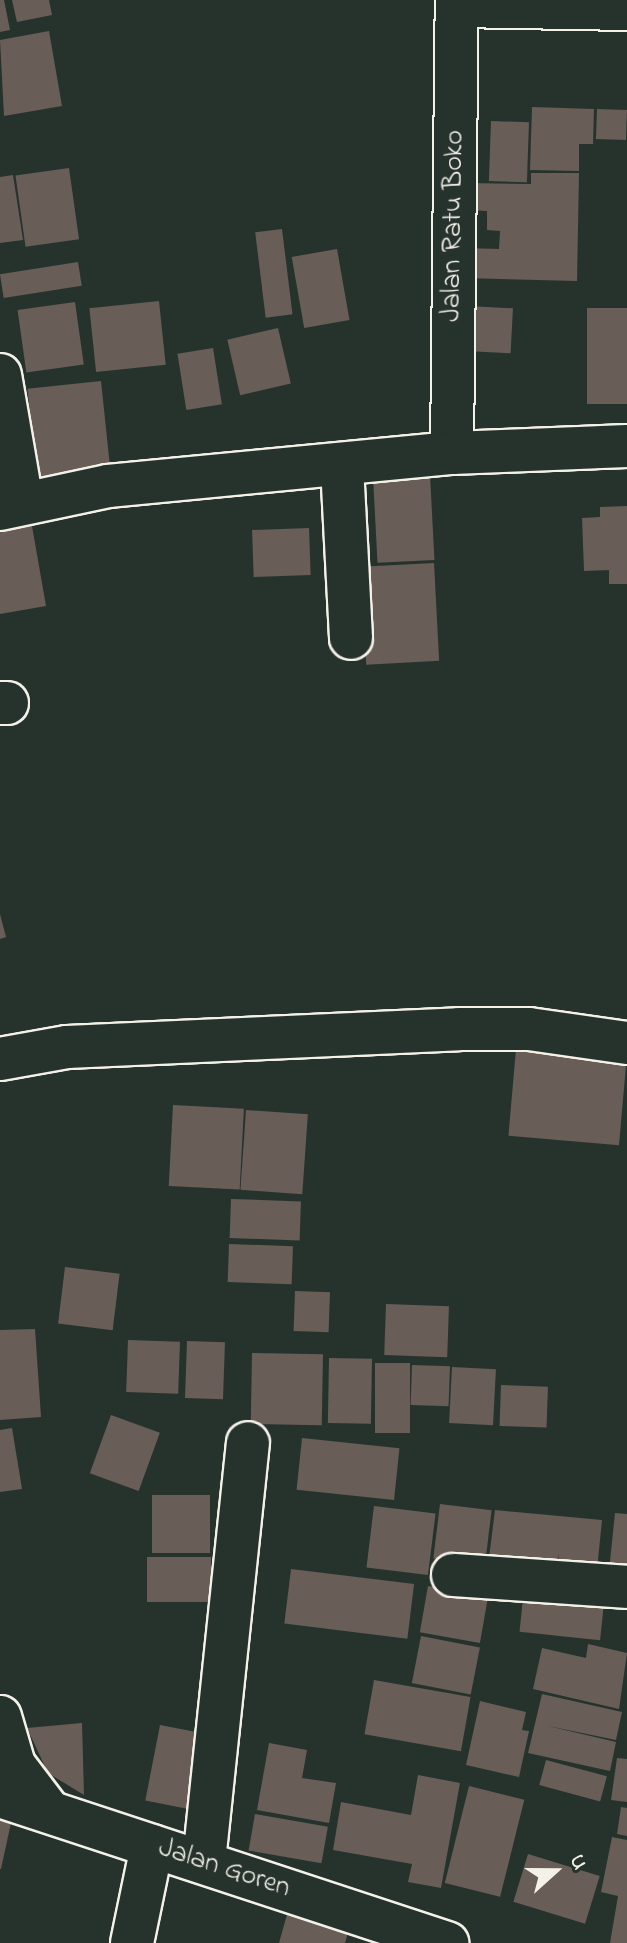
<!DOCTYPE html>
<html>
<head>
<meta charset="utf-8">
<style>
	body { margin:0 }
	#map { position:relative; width:627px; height:1943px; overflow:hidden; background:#26332d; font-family:"Indie Flower",sans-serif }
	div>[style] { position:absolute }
	.building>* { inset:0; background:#685d57; transform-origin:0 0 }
	.roads { filter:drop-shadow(2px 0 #f4f1e8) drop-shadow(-2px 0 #f4f1e8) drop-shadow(0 2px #f4f1e8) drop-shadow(0 -2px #f4f1e8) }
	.minor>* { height:42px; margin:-21px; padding:0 21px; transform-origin:21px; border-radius:21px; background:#26332d }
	span { translate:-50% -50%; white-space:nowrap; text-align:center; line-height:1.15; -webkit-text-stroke:6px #26332d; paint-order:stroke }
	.street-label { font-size:28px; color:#f4f1e8 }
	.north { position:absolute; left:515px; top:1831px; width:80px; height:80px; -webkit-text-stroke:6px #26332d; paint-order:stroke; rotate:69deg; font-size:22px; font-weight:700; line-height:32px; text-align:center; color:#f4f1e8 }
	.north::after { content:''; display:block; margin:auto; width:28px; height:36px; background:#f4f1e8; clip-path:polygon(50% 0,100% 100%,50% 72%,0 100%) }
</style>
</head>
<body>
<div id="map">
	<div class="building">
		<i style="clip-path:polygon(0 0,4px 0,10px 30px,0 32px)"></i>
		<i style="clip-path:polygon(12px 0,49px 0,52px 15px,17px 22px)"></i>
		<i style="clip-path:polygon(49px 31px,62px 106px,4px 116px,0 40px)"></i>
		<i style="clip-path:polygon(532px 107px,594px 109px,593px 144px,579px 144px,579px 171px,530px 170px)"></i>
		<i style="left:597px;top:109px;width:30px;height:30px;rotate:2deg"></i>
		<i style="left:491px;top:121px;width:38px;height:60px;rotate:2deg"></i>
		<i style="left:69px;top:168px;width:72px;height:54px;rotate:82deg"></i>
		<i style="clip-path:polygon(531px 173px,579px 173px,577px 281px,464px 278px,465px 248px,499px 249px,500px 231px,487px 230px,487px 211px,468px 210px,468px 183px,531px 184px)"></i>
		<i style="clip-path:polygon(13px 175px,23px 240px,0 243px,0 177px)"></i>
		<i style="left:282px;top:229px;width:86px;height:27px;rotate:83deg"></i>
		<i style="left:337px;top:249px;width:72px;height:46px;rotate:80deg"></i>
		<i style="left:78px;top:262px;width:24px;height:79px;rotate:81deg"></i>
		<i style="left:159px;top:301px;width:64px;height:70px;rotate:84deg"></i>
		<i style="left:75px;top:302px;width:63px;height:58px;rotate:82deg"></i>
		<i style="left:468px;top:306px;width:45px;height:45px;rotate:3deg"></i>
		<i style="left:587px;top:308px;width:40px;height:96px"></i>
		<i style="left:278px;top:328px;width:57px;height:52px;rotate:77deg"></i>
		<i style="left:213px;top:348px;width:57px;height:36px;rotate:81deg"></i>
		<i style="left:101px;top:381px;width:89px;height:74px;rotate:84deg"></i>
		<i style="left:430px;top:475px;width:85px;height:57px;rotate:87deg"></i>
		<i style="clip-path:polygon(627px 506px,627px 584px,609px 584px,609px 570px,584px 571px,582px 518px,600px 517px,600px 507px)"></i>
		<i style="clip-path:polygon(32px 526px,46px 606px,0 614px,0 531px)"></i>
		<i style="left:309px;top:528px;width:47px;height:57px;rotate:88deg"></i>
		<i style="left:434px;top:563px;width:98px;height:73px;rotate:87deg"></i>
		<i style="clip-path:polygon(0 914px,6px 937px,0 939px)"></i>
		<i style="left:516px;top:1049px;width:111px;height:87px;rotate:5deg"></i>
		<i style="left:173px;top:1105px;width:71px;height:81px;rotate:3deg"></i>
		<i style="left:246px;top:1110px;width:62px;height:80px;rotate:4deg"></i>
		<i style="left:231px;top:1199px;width:70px;height:39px;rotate:2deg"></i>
		<i style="left:229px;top:1244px;width:64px;height:38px;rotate:2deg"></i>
		<i style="left:65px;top:1267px;width:55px;height:57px;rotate:7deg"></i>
		<i style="left:295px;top:1291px;width:35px;height:40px;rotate:2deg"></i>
		<i style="left:386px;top:1304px;width:63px;height:51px;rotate:2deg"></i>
		<i style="clip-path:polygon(35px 1329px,41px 1417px,0 1420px,0 1330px)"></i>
		<i style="left:128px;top:1340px;width:52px;height:52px;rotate:2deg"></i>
		<i style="left:187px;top:1341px;width:38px;height:57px;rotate:2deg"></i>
		<i style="left:252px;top:1353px;width:71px;height:71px;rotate:1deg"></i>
		<i style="left:329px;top:1358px;width:43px;height:65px;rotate:1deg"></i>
		<i style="left:375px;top:1363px;width:35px;height:70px"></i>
		<i style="left:412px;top:1365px;width:38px;height:40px;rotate:2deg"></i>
		<i style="left:452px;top:1367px;width:44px;height:56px;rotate:3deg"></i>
		<i style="left:501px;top:1385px;width:47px;height:41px;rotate:2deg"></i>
		<i style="left:111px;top:1415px;width:52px;height:62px;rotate:20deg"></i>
		<i style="clip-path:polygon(12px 1428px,22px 1489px,0 1492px,0 1430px)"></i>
		<i style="left:302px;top:1438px;width:98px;height:52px;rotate:6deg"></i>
		<i style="left:210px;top:1495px;width:58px;height:58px;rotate:90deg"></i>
		<i style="left:440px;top:1504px;width:52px;height:55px;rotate:7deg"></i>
		<i style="left:374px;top:1506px;width:62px;height:62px;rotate:7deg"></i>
		<i style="clip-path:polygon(495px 1510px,602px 1520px,596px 1580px,556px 1575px,559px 1553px,556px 1565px,489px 1558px)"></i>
		<i style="clip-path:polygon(615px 1513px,627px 1514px,627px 1573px,609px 1571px)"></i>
		<i style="left:211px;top:1557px;width:45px;height:64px;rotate:90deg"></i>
		<i style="left:291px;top:1569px;width:124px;height:55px;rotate:7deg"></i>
		<i style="left:428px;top:1586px;width:61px;height:47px;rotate:10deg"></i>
		<i style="left:524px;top:1589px;width:81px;height:43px;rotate:6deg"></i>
		<i style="left:421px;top:1636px;width:60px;height:48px;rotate:11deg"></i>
		<i style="clip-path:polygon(588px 1644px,627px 1653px,619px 1709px,533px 1689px,542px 1648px,586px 1658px)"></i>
		<i style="left:374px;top:1680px;width:98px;height:55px;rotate:10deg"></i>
		<i style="clip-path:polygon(542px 1694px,622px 1712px,616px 1740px,548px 1726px,616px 1742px,610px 1771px,528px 1753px)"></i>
		<i style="clip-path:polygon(480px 1701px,526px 1712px,522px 1730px,529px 1731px,519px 1777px,466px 1765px)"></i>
		<i style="clip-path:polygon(82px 1723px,84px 1795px,48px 1773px,27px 1728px)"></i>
		<i style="left:160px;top:1725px;width:49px;height:77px;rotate:11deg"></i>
		<i style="clip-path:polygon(269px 1743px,307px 1750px,302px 1778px,336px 1783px,329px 1823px,257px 1810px)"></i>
		<i style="clip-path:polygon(617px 1758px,627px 1759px,627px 1802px,611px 1800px)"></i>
		<i style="left:546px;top:1760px;width:63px;height:26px;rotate:15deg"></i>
		<i style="clip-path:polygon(418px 1775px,460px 1783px,441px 1888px,408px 1882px,412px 1864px,333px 1850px,341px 1802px,411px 1815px)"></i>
		<i style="left:469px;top:1786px;width:57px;height:100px;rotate:14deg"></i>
		<i style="clip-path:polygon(621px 1807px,627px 1808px,627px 1836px,617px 1834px)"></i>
		<i style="left:255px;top:1814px;width:74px;height:37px;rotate:10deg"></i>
		<i style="clip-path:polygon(0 1816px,12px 1818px,1px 1869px,0 1869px)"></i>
		<i style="clip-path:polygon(612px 1837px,627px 1840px,627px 1943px,610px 1943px,618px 1896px,601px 1892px)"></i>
		<i style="left:528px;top:1854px;width:75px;height:50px;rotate:17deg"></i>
		<i style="clip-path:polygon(290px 1904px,351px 1922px,345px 1943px,279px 1943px)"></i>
	</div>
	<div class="roads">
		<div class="minor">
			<i style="left:457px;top:6px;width:170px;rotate:1deg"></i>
			<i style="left:0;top:375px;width:130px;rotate:80.2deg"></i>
			<i style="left:452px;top:453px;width:453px;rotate:-89.4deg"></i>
			<i style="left:342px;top:466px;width:172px;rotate:87deg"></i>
			<i style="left:0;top:509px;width:110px;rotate:-12deg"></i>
			<i style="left:108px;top:486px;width:346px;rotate:-5.5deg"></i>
			<i style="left:452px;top:453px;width:175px;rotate:-2.3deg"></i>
			<i style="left:0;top:703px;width:7px"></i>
			<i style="left:0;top:1059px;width:68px;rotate:-10.2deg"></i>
			<i style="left:67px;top:1047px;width:392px;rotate:-2.6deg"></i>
			<i style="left:459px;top:1029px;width:70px"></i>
			<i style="left:529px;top:1029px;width:99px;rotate:8.1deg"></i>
			<i style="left:453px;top:1575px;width:174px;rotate:3.9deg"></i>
			<i style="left:0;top:1717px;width:50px;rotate:73.7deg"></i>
			<i style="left:14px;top:1765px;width:58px;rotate:52.7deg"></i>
			<i style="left:0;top:1796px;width:471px;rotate:18.2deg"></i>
			<i style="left:204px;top:1861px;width:420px;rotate:-84deg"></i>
			<i style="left:132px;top:1943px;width:99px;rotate:-78.3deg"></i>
		</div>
	</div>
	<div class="street-label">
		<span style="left:454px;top:226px;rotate:-89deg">Jalan Ratu Boko</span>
		<span style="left:224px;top:1869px;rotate:18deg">Jalan Goren</span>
	</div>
	<div class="north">U</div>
</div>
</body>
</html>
